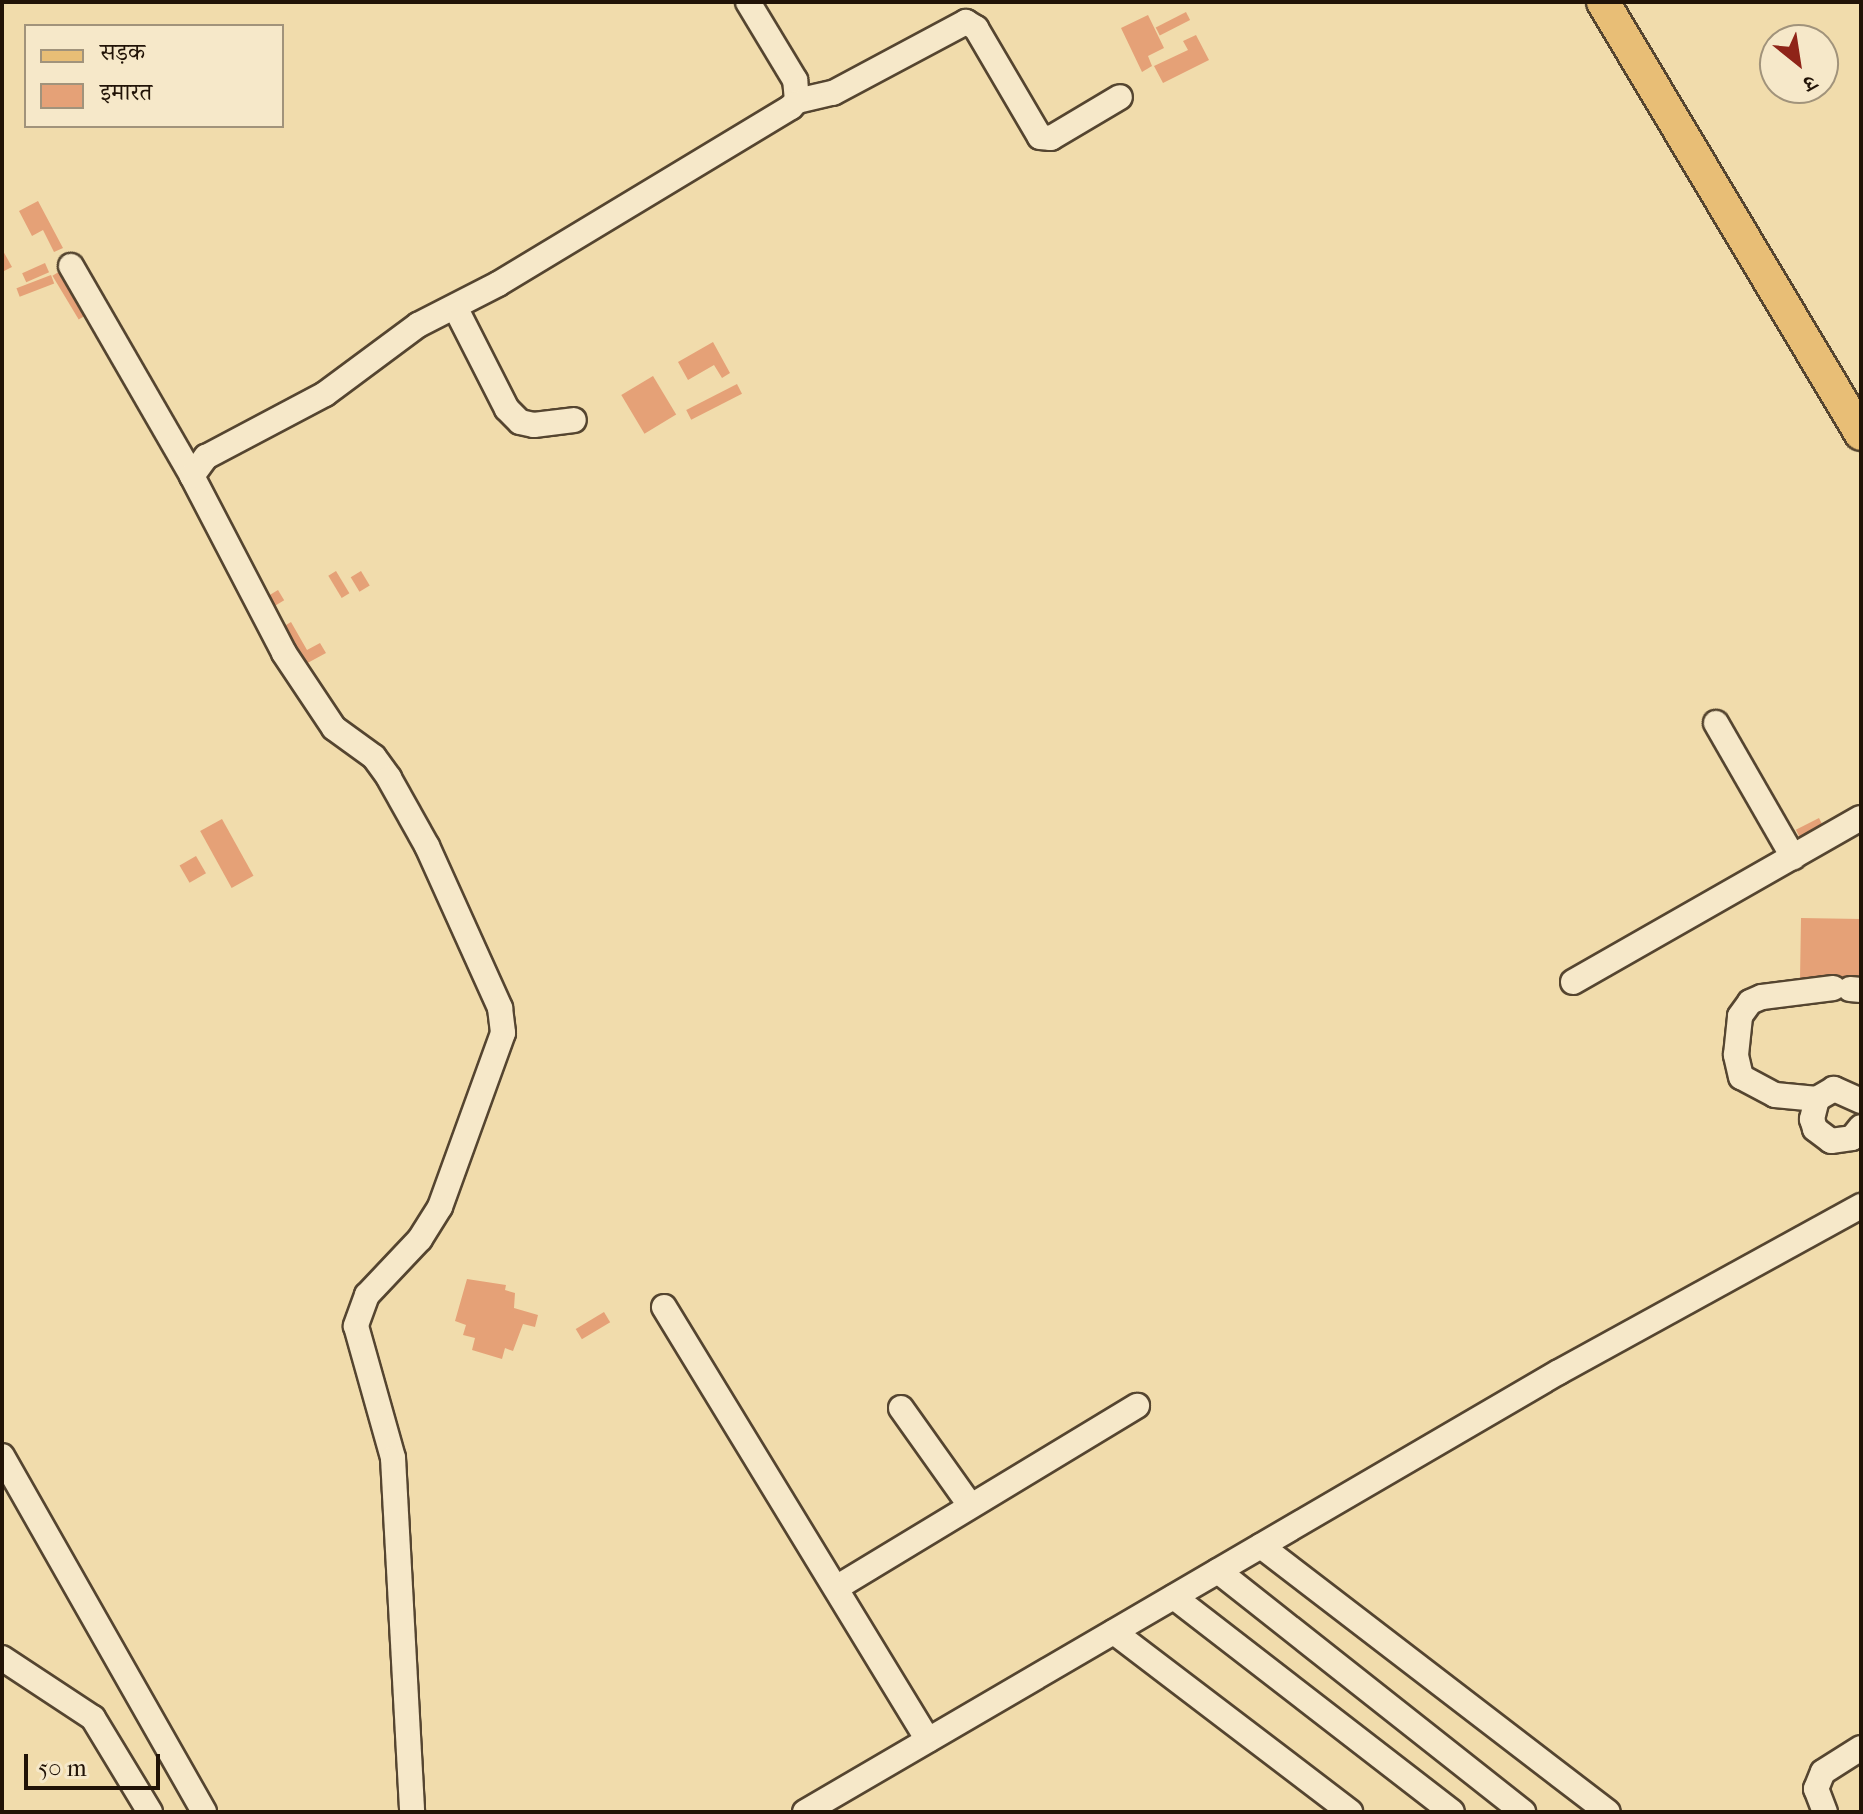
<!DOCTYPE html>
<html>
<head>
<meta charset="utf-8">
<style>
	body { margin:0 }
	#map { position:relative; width:1863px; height:1814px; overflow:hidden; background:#f1dcac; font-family:"IM FELL French Canon","Noto Serif Devanagari",serif }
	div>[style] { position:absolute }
	.building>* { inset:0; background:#e5a177; transform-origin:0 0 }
	.roads { filter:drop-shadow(2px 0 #554530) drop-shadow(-2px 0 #554530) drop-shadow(0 2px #554530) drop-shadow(0 -2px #554530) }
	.minor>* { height:24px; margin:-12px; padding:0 12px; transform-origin:12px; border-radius:12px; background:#f6e8c9 }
	.major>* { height:32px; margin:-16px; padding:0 16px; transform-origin:16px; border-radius:16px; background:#e8be76 }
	span { translate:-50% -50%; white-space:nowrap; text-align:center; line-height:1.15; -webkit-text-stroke:8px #f6e8c9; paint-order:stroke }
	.frame { position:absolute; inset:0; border:4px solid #211307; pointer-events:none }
	.legend { position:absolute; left:24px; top:24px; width:260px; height:104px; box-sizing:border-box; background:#f6e8c9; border:2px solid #a1937b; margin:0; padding:10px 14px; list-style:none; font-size:24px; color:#211307 }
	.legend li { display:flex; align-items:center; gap:16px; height:40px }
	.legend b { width:40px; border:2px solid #a1937b }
	.north { position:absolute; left:1759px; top:24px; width:80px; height:80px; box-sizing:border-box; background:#f6e8c9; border:2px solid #a1937b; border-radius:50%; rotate:150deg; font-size:22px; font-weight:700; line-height:32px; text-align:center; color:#211307 }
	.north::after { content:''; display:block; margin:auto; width:28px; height:36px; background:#8f2418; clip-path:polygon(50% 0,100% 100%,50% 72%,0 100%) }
	.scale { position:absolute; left:24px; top:1754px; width:136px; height:36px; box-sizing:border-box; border:4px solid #211307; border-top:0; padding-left:10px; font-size:24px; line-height:28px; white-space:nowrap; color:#211307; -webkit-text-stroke:6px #f6e8c9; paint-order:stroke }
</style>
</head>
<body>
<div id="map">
	<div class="building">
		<i style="left:1186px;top:12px;width:9px;height:34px;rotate:63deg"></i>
		<i style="clip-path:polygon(1148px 15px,1164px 48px,1148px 56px,1152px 66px,1142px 72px,1121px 28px)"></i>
		<i style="clip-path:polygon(1196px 35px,1209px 60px,1163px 83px,1154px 66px,1188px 50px,1183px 41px)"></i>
		<i style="clip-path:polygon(38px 201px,63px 248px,54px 252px,43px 230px,32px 236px,19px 211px)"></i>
		<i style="clip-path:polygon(2px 249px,12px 267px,2px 272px)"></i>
		<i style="left:45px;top:263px;width:10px;height:25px;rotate:66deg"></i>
		<i style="left:67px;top:267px;width:51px;height:17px;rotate:59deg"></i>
		<i style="left:51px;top:275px;width:9px;height:37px;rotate:69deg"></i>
		<i style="clip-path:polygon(713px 342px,730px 373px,722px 378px,714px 365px,688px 380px,678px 362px)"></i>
		<i style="left:653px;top:376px;width:45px;height:37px;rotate:59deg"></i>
		<i style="left:737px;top:384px;width:11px;height:57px;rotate:63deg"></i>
		<i style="left:336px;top:571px;width:26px;height:9px;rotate:59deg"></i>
		<i style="left:361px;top:571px;width:17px;height:12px;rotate:59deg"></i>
		<i style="left:278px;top:590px;width:12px;height:15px;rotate:59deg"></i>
		<i style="clip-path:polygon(291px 622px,307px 650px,320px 643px,326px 653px,302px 666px,281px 628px)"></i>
		<i style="left:1819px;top:818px;width:18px;height:26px;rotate:63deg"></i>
		<i style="left:222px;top:819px;width:65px;height:25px;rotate:61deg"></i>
		<i style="left:196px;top:856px;width:20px;height:19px;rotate:60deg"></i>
		<i style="clip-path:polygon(1801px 918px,1861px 919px,1861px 982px,1850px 996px,1834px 979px,1800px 979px)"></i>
		<i style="clip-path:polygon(467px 1279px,506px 1285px,505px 1290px,515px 1293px,514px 1308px,538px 1315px,535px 1327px,523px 1324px,513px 1351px,505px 1348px,502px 1359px,472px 1350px,475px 1338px,463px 1335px,466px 1325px,455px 1321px)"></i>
		<i style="left:604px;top:1312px;width:12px;height:33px;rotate:59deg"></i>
	</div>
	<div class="roads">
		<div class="minor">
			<i style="left:797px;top:101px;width:37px;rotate:-13deg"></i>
			<i style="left:833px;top:93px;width:151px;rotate:-28.1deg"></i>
			<i style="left:966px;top:22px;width:12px;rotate:31deg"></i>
			<i style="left:976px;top:28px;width:126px;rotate:59.6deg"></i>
			<i style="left:1040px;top:137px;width:11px;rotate:5deg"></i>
			<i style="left:1051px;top:138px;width:80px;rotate:-30.7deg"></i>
			<i style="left:71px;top:266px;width:242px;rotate:60deg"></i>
			<i style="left:192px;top:476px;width:199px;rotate:62.5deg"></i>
			<i style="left:284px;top:653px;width:90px;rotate:56.3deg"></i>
			<i style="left:334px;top:728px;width:49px;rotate:35.9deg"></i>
			<i style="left:374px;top:757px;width:26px;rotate:54deg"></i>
			<i style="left:389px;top:778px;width:78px;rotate:60.8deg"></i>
			<i style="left:427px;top:846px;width:178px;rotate:65.7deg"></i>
			<i style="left:500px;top:1008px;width:25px;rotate:83deg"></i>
			<i style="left:503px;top:1033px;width:185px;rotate:109.9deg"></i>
			<i style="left:440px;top:1207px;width:38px;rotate:122deg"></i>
			<i style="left:420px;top:1239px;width:77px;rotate:133.4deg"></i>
			<i style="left:367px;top:1295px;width:33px;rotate:110deg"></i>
			<i style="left:356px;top:1326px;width:137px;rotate:74.3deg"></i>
			<i style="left:393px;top:1458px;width:355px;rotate:86.9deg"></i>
			<i style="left:455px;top:307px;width:114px;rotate:63deg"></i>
			<i style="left:507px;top:409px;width:18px;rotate:45deg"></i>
			<i style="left:520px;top:422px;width:14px;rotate:12deg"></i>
			<i style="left:534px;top:425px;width:40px;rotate:-7.1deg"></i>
			<i style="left:192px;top:476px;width:24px;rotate:-54deg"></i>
			<i style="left:206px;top:457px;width:135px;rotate:-27.9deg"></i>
			<i style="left:325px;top:394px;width:116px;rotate:-36.6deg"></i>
			<i style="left:418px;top:325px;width:90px;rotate:-27.1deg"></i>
			<i style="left:498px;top:284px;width:342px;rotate:-31.1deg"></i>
			<i style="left:791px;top:107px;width:8px;rotate:-45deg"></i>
			<i style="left:797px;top:101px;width:21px;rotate:-95deg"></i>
			<i style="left:795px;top:80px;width:91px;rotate:-121.1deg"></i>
			<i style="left:1716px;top:723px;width:155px;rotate:60.1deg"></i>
			<i style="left:1573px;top:982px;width:331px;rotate:-29.7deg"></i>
			<i style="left:1850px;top:989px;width:11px;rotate:5deg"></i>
			<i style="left:1817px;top:1099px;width:42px;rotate:-174.6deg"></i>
			<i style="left:1775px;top:1095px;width:38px;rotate:-152deg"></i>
			<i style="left:1741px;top:1077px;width:23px;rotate:-103deg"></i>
			<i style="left:1736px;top:1055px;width:39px;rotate:-84deg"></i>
			<i style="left:1740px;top:1016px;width:17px;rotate:-54deg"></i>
			<i style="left:1750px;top:1002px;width:13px;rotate:-23deg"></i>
			<i style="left:1762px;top:997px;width:72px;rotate:-7.2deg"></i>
			<i style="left:1861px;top:1101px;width:30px;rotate:-156deg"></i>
			<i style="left:1834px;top:1089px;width:20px;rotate:150deg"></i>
			<i style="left:1817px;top:1099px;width:21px;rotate:104deg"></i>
			<i style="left:1812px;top:1119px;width:10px;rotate:73deg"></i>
			<i style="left:1815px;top:1129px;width:20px;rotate:37deg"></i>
			<i style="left:1831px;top:1141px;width:21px;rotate:-8deg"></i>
			<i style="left:1852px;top:1138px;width:14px;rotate:-51deg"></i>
			<i style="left:664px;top:1307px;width:507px;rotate:58.63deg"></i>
			<i style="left:901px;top:1408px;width:119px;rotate:54.6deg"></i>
			<i style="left:2px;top:1456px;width:409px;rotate:60.4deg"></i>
			<i style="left:1261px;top:1546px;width:437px;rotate:37.5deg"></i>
			<i style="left:1218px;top:1571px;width:389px;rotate:38.3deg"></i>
			<i style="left:836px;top:1588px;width:352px;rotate:-31.2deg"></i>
			<i style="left:1174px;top:1597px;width:351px;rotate:37.7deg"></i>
			<i style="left:1114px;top:1632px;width:297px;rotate:37.3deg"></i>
			<i style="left:2px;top:1658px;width:109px;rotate:33.4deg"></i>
			<i style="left:93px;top:1718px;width:110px;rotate:58.8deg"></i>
			<i style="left:805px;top:1812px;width:873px;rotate:-30.27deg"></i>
			<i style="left:1559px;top:1372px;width:345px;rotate:-28.8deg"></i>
			<i style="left:1825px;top:1812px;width:25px;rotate:-111deg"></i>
			<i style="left:1816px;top:1789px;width:18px;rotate:-68deg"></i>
			<i style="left:1823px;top:1772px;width:45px;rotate:-32.3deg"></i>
		</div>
		<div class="major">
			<i style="left:1603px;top:2px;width:503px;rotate:59.15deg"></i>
		</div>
	</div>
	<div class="frame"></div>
	<ul class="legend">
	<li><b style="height:10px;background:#e8be76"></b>सड़क</li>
	<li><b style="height:22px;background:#e5a177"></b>इमारत</li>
	</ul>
	<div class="north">उ</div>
	<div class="scale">50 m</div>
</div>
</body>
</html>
